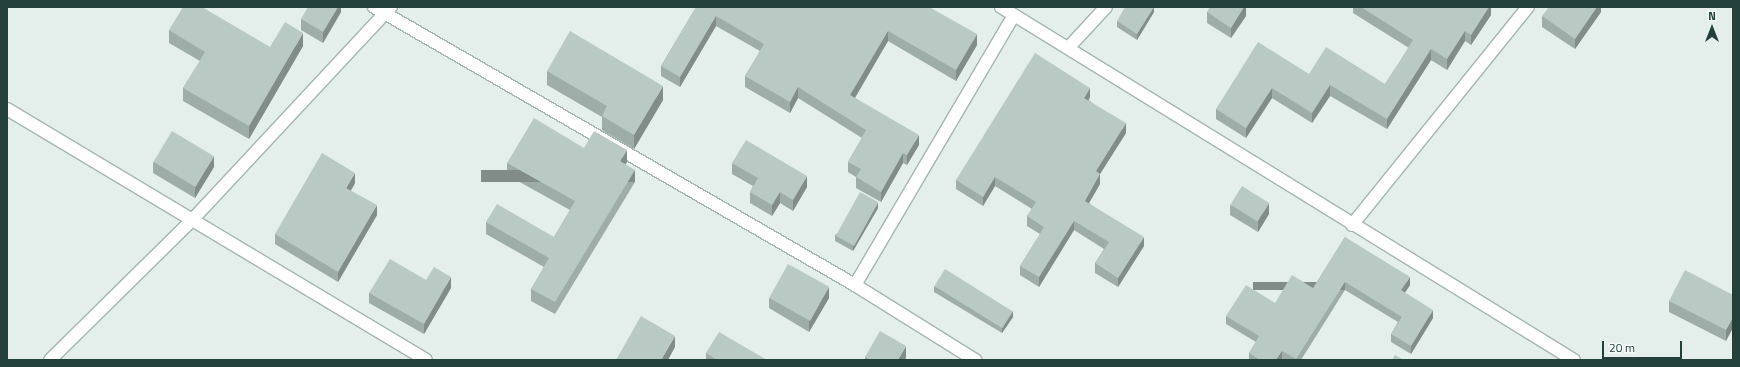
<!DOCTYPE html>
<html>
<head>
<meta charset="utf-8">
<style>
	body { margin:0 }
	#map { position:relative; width:1740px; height:367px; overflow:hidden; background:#e4eeea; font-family:"Titillium Web",sans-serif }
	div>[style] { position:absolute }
	.roads { filter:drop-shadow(1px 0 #a6b6b2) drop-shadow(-1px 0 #a6b6b2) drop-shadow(0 1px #a6b6b2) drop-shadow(0 -1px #a6b6b2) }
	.street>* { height:12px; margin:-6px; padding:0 6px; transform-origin:6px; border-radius:6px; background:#fff }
	.wall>* { inset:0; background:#9fada9; transform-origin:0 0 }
	.shaded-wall>* { inset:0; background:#828d89; transform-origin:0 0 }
	.building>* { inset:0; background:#b9c9c4; transform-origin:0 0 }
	span { translate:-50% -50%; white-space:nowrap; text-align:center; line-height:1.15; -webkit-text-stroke:3px #f5faf8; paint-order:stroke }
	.frame { position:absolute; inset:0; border:8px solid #23403b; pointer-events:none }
	.north { position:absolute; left:1692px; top:8px; width:40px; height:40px; -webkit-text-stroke:3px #f5faf8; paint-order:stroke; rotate:0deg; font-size:11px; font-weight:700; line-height:16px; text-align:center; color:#23403b }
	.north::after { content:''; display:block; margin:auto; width:14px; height:18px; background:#23403b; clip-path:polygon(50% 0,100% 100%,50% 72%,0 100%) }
	.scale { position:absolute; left:1602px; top:341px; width:80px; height:18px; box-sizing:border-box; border:2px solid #23403b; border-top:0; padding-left:5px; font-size:12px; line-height:14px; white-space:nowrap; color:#23403b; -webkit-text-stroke:3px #f5faf8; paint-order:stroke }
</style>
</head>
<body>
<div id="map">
	<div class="roads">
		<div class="street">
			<i style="left:374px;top:7px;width:556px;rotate:30.03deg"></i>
			<i style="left:855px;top:285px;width:142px;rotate:32deg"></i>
			<i style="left:1001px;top:7px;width:673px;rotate:31.64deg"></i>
			<i style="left:1069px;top:47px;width:54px;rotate:-47.2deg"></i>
			<i style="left:7px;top:109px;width:488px;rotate:30.9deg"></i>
			<i style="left:1352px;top:225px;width:280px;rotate:-51.1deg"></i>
			<i style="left:855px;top:285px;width:313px;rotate:-59.5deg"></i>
			<i style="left:50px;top:360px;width:202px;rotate:-44.6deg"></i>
			<i style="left:194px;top:218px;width:289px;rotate:-47deg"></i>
		</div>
	</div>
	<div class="wall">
		<i style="clip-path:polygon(341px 7px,341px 12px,323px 43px,301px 30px,301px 19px)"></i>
		<i style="clip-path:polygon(696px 7px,929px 7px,977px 45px,956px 81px,888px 41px,855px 98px,919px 145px,907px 165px,903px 163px,881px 202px,856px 188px,856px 177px,848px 172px,848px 162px,862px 138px,798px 98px,790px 113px,745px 87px,745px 76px,760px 51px,716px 26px,680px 87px,661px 76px,661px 66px)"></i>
		<i style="clip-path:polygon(1154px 7px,1154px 12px,1137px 40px,1117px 27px,1117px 21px)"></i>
		<i style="clip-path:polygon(1246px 7px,1246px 16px,1231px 38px,1207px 23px,1207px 12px)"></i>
		<i style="clip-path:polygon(1353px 7px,1491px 7px,1491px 15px,1471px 45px,1465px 41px,1447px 70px,1431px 60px,1387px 129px,1330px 96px,1312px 123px,1272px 98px,1246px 138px,1216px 119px,1216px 109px,1309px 74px,1385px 84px,1409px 48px,1353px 13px)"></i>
		<i style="clip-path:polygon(1601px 7px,1601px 12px,1575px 49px,1542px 27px,1542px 16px)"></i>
		<i style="clip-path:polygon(169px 30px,270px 47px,303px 46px,249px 139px,183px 101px,183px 88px,200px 61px,169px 43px)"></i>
		<i style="clip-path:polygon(547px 71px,663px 100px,634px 149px,602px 130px,602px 117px,547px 85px)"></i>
		<i style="clip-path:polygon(1090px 97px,1089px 100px,1126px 133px,1100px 174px,1100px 184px,1089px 203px,1144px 246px,1118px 287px,1095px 273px,1095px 263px,1104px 249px,1074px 230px,1039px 287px,1020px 275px,1020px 266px,1040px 234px,1027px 226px,1027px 216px,1032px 209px,995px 186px,983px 206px,956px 189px,956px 180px)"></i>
		<i style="clip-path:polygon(153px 162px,214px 167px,195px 198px,153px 173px)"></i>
		<i style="clip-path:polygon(627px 162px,625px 164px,635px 182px,555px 314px,531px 301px,531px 289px,544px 267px,486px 234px,486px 222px,554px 237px,570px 210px,507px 175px,507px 163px)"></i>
		<i style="clip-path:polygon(732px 163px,807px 187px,793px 211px,780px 203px,772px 216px,750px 203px,750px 192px,753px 186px,732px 174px)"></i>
		<i style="clip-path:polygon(355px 183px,351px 191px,377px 215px,338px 282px,275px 244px,275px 234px)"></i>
		<i style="clip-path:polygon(1230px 205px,1269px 214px,1258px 232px,1230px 215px)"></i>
		<i style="clip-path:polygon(878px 208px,853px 251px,835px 241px,835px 235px)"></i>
		<i style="clip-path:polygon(1345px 237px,1410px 285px,1405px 293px,1433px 318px,1411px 354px,1391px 342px,1391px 334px,1398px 322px,1345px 290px,1301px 360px,1284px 360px,1282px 359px,1281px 360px,1249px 360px,1249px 353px,1256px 342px,1226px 324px,1226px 316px,1275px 303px,1313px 288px)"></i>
		<i style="clip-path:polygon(426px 280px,451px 288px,424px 334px,369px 303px,369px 293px)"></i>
		<i style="clip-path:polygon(934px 286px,1013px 317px,1002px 333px,934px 292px)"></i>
		<i style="clip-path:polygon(1733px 295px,1726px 341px,1669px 312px,1669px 301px)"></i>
		<i style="clip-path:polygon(769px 298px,829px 298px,809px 332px,769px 308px)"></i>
		<i style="clip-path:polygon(706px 353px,767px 360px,706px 360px)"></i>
		<i style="left:865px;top:357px;width:41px;height:3px"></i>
	</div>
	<div class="shaded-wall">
		<i style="clip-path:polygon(338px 7px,341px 7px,341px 12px,323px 43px,323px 32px)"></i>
		<i style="clip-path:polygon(1154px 7px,1154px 12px,1137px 40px,1137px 34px)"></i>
		<i style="clip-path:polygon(1244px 7px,1246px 7px,1246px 16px,1231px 38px,1231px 28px)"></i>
		<i style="clip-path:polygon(1489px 7px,1491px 7px,1491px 15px,1471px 45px,1471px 35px)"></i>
		<i style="clip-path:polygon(1597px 7px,1601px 7px,1601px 12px,1575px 49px,1575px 39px)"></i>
		<i style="clip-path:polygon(716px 16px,716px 26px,680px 87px,680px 77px)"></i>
		<i style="clip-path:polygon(888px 31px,888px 41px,850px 106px,850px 95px)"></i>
		<i style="clip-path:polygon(1465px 31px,1465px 41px,1447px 70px,1447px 59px)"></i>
		<i style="clip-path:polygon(303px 33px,303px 46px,249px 139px,249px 126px)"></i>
		<i style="clip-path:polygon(977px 34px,977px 45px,956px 81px,956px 70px)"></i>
		<i style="clip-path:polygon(1431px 49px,1431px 60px,1387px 129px,1387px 119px)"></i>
		<i style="clip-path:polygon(1330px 85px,1330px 96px,1312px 123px,1312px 113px)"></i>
		<i style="clip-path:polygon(663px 86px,663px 100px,634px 149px,634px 135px)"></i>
		<i style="clip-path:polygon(798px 87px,798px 98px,790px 113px,790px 102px)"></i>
		<i style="clip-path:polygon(1090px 88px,1090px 97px,1084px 107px,1084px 98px)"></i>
		<i style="clip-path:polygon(1272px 88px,1272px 98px,1246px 138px,1246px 128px)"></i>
		<i style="clip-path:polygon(1126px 123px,1126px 133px,1100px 174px,1100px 184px,1085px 210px,1085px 201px,1096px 171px)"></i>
		<i style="clip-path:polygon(919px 135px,919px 145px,907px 165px,907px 155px)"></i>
		<i style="clip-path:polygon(627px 150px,627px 162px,620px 173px,620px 161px)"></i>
		<i style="clip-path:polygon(903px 153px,903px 163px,881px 202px,881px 192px)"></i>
		<i style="clip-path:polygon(214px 156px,214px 167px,195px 198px,195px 187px)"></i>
		<i style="left:635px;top:170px;width:12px;height:154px;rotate:90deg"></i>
		<i style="clip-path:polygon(355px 173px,355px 183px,346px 198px,346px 188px)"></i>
		<i style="clip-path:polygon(807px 176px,807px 187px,793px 211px,793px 200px)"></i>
		<i style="clip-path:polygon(995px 177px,995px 186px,983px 206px,983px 197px)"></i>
		<i style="clip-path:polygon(780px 192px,780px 203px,772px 216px,772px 205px)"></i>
		<i style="clip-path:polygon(878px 202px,878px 208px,853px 251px,853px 245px)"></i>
		<i style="clip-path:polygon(1269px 203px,1269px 214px,1258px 232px,1258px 221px)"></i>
		<i style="clip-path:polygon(377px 205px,377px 215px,338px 282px,338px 272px)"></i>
		<i style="clip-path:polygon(1074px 221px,1074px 230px,1039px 287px,1039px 277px)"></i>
		<i style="clip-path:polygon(1144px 237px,1144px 246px,1118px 287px,1118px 278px)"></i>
		<i style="clip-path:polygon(451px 277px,451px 288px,424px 334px,424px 324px)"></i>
		<i style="clip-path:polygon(1410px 277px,1410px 285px,1401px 298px,1401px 290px)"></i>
		<i style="left:1345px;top:282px;width:8px;height:92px;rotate:90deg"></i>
		<i style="clip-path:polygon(829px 287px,829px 298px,809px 332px,809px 321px)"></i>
		<i style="clip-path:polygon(1433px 310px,1433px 318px,1411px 354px,1411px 346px)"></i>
		<i style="clip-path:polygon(1013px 311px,1013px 317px,1002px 333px,1002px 327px)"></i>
		<i style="clip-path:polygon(1733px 317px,1733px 328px,1726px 341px,1726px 330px)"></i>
		<i style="clip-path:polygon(675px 336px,675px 347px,668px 360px,661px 360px)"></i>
		<i style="clip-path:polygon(906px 346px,906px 357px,904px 360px,898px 360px)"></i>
		<i style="clip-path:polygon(1282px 351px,1282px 359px,1281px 360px,1276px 360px)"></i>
	</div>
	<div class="building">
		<i style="clip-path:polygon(183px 7px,202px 7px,270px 47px,285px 22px,303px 33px,249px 126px,183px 88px,205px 52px,169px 30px)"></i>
		<i style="clip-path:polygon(308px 7px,338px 7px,323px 32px,301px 19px)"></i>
		<i style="clip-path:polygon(696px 7px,929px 7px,977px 34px,956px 70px,888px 31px,850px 95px,919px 135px,907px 155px,903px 153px,881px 192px,856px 177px,861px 169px,848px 162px,866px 130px,798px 87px,790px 102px,745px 76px,764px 44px,716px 16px,680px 77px,661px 66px)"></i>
		<i style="clip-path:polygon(1125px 7px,1154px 7px,1137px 34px,1117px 21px)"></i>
		<i style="clip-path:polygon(1210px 7px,1244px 7px,1231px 28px,1207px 12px)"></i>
		<i style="clip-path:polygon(1361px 7px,1489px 7px,1471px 35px,1465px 31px,1447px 59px,1431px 49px,1387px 119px,1330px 85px,1312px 113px,1272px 88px,1246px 128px,1216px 109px,1258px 42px,1309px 74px,1326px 47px,1385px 84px,1413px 40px)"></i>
		<i style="clip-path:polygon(1549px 7px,1597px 7px,1575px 39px,1542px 16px)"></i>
		<i style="clip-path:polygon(570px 31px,663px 86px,634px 135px,602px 116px,607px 106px,547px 71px)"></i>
		<i style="clip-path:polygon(1035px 53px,1090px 88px,1084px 98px,1126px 123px,1096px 171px,1100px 174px,1085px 201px,1144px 237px,1118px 278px,1095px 263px,1109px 242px,1074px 221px,1039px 277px,1020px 266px,1044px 227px,1027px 216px,1036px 202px,995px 177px,983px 197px,956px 180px)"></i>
		<i style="clip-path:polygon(534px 118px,584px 148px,594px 131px,627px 150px,620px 161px,635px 170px,555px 302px,531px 289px,549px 258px,486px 222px,497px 204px,554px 237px,575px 201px,507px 163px)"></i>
		<i style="left:172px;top:131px;width:49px;height:36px;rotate:31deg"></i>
		<i style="clip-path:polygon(746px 140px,807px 176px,793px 200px,780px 192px,772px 205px,750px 192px,758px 178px,732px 163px)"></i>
		<i style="clip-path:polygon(322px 153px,355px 173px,346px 188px,377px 205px,338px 272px,275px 234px)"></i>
		<i style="left:1242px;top:186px;width:32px;height:22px;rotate:32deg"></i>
		<i style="left:860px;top:192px;width:21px;height:50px;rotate:29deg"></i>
		<i style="clip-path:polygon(1345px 237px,1410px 277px,1401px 290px,1433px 310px,1411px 346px,1391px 334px,1402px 317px,1345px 282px,1296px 359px,1282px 351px,1276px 360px,1260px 360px,1249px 353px,1259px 336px,1226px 316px,1246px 285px,1275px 303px,1292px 275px,1313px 288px)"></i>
		<i style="clip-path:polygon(390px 259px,426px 280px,434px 267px,451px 277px,424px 324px,369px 293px)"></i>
		<i style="left:788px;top:264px;width:47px;height:39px;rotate:29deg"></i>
		<i style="left:945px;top:269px;width:80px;height:20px;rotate:32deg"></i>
		<i style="clip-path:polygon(1685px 270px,1733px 295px,1733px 317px,1726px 330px,1669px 301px)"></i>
		<i style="clip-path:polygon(641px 316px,675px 336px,661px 360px,616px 360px)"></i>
		<i style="clip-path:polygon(880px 331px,906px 346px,898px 360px,870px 360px,865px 357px)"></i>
		<i style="clip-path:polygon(719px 332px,767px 360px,717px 360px,706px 353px)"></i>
		<i style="clip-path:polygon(1395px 355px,1404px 360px,1392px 360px)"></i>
	</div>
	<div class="frame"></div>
	<div class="north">N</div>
	<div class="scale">20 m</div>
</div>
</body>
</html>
